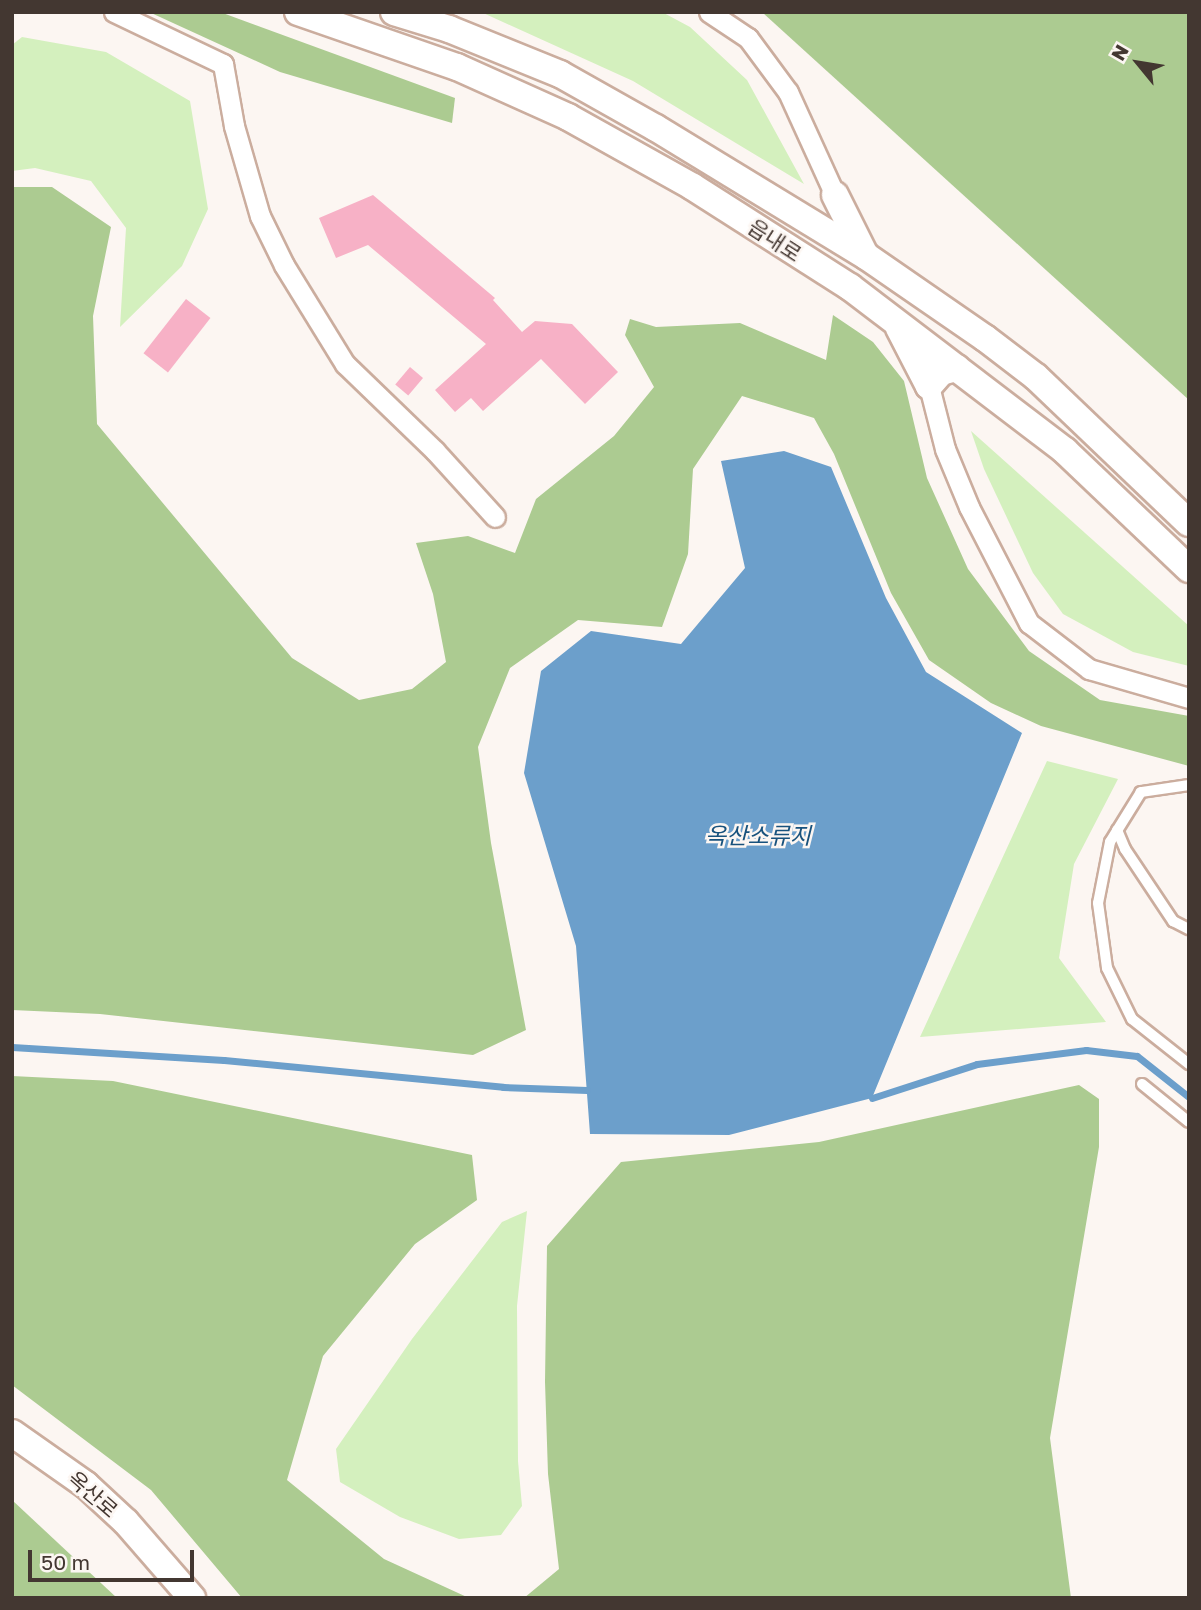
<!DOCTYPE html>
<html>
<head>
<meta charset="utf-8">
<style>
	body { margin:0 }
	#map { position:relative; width:1201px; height:1610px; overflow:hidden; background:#fcf6f2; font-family:"Golos Text","Noto Sans KR",sans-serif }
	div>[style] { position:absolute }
	.green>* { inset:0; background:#d4f0be }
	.forest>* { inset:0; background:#accb91 }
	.water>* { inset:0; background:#6c9fcb }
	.stream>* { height:7px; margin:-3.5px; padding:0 3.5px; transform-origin:3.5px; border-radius:3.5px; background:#6c9fcb }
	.building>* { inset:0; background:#f7b1c6; transform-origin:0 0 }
	.roads { filter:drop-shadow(2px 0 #cbad9e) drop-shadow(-2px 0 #cbad9e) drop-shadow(0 2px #cbad9e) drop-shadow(0 -2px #cbad9e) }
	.lane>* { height:10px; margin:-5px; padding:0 5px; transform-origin:5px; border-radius:5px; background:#fff }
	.street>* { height:19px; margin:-9.5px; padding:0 9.5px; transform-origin:9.5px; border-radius:9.5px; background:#fff }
	.secondary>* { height:26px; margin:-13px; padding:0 13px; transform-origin:13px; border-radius:13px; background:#fff }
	span { translate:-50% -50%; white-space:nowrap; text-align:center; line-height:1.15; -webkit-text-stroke:5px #fcf6f2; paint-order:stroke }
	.street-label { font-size:21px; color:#433731 }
	.water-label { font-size:23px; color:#18527d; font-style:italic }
	.frame { position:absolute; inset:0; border:14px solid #433731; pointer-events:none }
	.north { position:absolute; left:1103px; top:28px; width:70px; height:70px; -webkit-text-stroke:5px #fcf6f2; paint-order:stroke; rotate:300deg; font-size:19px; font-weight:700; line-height:28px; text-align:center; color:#433731 }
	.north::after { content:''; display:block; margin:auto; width:24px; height:32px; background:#433731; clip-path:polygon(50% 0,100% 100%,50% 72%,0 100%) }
	.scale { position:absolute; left:28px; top:1550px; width:166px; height:32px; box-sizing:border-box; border:4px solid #433731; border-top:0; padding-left:9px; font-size:21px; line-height:24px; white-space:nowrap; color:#433731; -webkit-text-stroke:5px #fcf6f2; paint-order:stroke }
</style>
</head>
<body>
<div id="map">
	<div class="green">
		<i style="clip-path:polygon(481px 12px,662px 12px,690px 27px,747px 80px,804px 184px,633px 81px)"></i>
		<i style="clip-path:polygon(22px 37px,106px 52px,190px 101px,208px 209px,182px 266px,120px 327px,126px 228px,91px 181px,35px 168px,12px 171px,12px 45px)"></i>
		<i style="clip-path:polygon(971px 431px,1189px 626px,1189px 666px,1133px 652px,1063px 614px,1033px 573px,984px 469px)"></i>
		<i style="clip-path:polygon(1047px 761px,1118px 779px,1074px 864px,1059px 958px,1106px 1022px,920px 1037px)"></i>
		<i style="clip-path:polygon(527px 1211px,517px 1306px,518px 1461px,522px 1506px,501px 1535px,459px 1539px,400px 1517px,340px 1482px,336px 1449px,412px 1339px,502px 1222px)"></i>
	</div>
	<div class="forest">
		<i style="clip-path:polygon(149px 12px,220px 12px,455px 98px,452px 123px,280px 72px)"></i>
		<i style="clip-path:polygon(762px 12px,1189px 12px,1189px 400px,763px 13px)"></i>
		<i style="clip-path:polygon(12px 187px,52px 187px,111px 227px,93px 316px,97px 424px,292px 658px,359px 700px,412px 689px,446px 662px,433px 594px,416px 543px,468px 536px,515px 553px,536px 499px,614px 436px,654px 387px,625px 335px,630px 319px,656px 327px,740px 323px,826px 360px,833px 315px,873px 342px,904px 381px,927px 478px,968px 569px,1029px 651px,1100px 700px,1189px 716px,1189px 766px,1041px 726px,991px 703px,929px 660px,891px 593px,834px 454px,814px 418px,742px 396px,693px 469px,688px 554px,662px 627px,578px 620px,510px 668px,478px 747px,491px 843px,526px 1030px,473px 1055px,100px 1014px,12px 1010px)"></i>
		<i style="clip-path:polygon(12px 1076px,113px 1081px,472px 1155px,477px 1200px,415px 1244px,323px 1356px,287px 1480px,384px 1559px,469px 1598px,242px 1598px,151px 1490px,12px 1385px)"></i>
		<i style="clip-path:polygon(1079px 1085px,1099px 1099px,1099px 1147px,1050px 1438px,1071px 1598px,524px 1598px,559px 1569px,548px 1474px,545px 1382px,547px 1246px,621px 1162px,819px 1142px)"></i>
		<i style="clip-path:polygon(12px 1500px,117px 1598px,12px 1598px)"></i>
	</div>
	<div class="water">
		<i style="clip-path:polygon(784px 451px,831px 467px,886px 598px,926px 672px,1022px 733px,872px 1098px,729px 1135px,590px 1134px,576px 946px,524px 773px,541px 671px,591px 631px,681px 644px,745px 568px,721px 461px)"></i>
	</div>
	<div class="stream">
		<i style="left:12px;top:1047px;width:212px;rotate:3.5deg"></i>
		<i style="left:224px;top:1060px;width:280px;rotate:5.5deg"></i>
		<i style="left:503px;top:1087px;width:84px;rotate:2deg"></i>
		<i style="left:872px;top:1098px;width:110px;rotate:-17.9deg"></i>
		<i style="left:977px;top:1064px;width:110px;rotate:-7.3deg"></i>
		<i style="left:1086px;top:1050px;width:51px;rotate:6.7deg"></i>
		<i style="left:1137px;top:1056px;width:66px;rotate:38.3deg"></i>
	</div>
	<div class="building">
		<i style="clip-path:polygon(373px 195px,495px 298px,493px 300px,522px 332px,535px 321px,572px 324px,618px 372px,585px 404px,541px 359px,483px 411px,471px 398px,455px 412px,435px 390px,486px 344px,368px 245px,336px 258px,319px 218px)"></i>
		<i style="left:186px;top:299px;width:31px;height:69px;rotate:38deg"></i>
		<i style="left:410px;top:367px;width:17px;height:23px;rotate:40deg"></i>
	</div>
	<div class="roads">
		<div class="lane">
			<i style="left:1189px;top:785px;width:49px;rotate:171.7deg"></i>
			<i style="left:1141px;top:792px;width:59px;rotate:121.8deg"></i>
			<i style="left:1110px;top:842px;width:62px;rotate:101.1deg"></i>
			<i style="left:1098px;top:903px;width:66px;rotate:82.1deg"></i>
			<i style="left:1107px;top:968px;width:57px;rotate:63.9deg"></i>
			<i style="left:1132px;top:1019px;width:73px;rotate:38.3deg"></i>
			<i style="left:1117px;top:830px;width:21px;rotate:67deg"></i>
			<i style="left:1125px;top:849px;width:87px;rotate:56.3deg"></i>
			<i style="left:1173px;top:921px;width:18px;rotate:27deg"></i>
			<i style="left:1142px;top:1084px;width:60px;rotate:39deg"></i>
		</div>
		<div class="street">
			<i style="left:114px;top:12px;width:121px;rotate:25.5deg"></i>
			<i style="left:223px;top:64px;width:63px;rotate:79.9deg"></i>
			<i style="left:234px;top:126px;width:94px;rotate:73.9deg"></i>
			<i style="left:260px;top:216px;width:55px;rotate:63.9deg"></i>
			<i style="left:284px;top:265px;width:116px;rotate:58.4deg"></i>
			<i style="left:345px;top:364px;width:125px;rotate:44deg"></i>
			<i style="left:435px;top:451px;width:89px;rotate:47.7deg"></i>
			<i style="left:709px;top:12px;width:47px;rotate:33.7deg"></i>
			<i style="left:748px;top:38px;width:67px;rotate:53.5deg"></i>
			<i style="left:788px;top:92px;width:113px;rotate:65.5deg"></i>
			<i style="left:929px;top:386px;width:65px;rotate:75.7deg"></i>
			<i style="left:945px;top:449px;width:63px;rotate:67.5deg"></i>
			<i style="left:969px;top:507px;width:131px;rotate:62.7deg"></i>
			<i style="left:1029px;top:623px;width:76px;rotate:37.5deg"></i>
			<i style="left:1089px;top:669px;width:104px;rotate:16.2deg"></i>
		</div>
		<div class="secondary">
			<i style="left:298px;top:12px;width:168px;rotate:19.1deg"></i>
			<i style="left:457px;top:67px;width:122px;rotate:24.2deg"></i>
			<i style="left:568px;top:117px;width:143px;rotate:29.2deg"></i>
			<i style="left:693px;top:187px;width:186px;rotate:32.5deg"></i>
			<i style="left:850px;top:287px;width:270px;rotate:37.3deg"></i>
			<i style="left:1065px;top:451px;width:171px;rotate:43.6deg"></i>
			<i style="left:394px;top:12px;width:58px;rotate:17.2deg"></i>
			<i style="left:449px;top:29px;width:120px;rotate:22.1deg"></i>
			<i style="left:560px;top:74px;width:110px;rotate:29.4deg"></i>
			<i style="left:656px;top:128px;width:246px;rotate:31.4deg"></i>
			<i style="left:866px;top:256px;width:145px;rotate:34.6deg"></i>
			<i style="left:985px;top:338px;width:64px;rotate:37.4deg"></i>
			<i style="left:1036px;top:377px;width:211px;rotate:43.7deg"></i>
			<i style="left:835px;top:195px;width:65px;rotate:63.4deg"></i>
			<i style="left:899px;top:328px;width:65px;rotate:62.7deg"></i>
			<i style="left:929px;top:386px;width:18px;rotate:-49deg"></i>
			<i style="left:941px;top:372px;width:16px;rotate:-15deg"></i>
			<i style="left:12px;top:1433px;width:90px;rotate:35.1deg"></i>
			<i style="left:86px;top:1485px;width:54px;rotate:42.8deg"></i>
			<i style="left:126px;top:1522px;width:101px;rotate:49deg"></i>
		</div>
	</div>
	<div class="street-label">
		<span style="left:775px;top:240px;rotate:33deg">읍내로</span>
		<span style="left:93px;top:1494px;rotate:41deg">옥산로</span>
	</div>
	<div class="water-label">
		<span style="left:758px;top:835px">옥산소류지</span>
	</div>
	<div class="frame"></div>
	<div class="north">N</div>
	<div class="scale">50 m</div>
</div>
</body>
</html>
